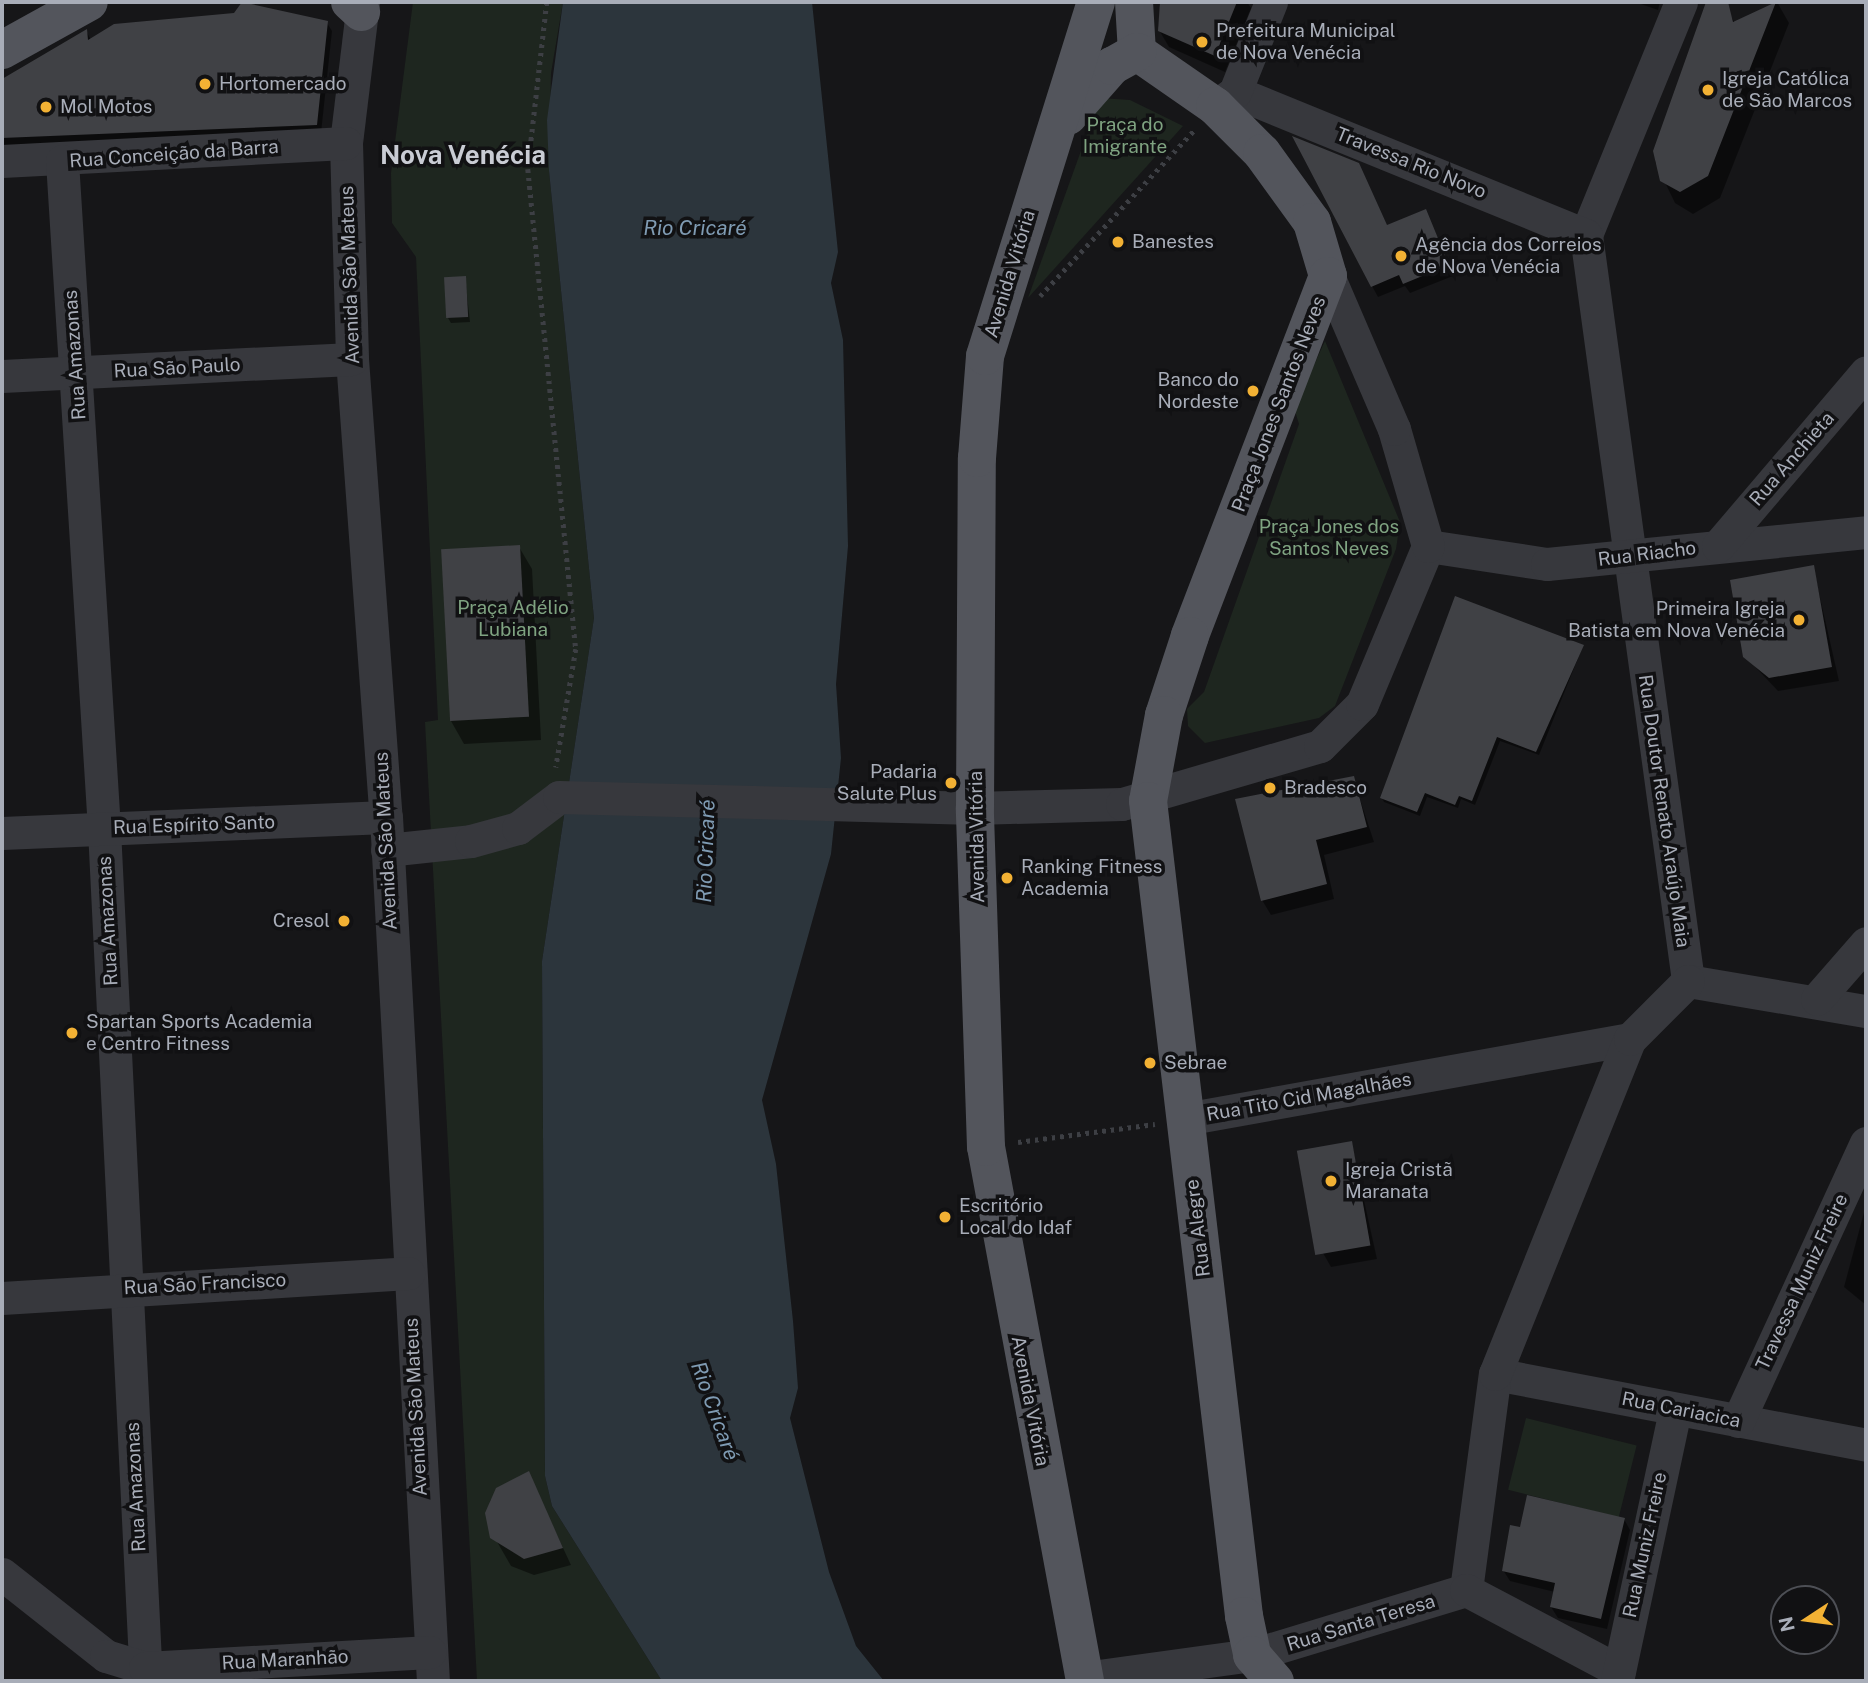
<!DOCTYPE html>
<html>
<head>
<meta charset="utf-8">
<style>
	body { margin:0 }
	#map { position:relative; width:1868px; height:1683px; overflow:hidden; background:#161618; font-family:"Public Sans",sans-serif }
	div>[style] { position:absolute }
	.green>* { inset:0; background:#1e261f; transform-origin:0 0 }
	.water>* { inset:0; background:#2c353c }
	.shadow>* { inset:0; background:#0007 }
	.building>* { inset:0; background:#404145; transform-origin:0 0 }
	.path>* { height:4.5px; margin-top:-2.25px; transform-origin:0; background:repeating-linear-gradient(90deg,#3d3f44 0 3.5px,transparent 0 8.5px) }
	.minor>* { height:33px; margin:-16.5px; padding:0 16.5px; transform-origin:16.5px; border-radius:16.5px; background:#37383d }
	.major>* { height:38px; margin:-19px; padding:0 19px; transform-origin:19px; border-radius:19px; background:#53555c }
	.dots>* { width:19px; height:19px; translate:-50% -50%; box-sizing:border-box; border:4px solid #111113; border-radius:50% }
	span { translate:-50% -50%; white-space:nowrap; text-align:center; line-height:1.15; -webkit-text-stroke:7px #111113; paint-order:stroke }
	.poi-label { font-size:19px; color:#a8adb8 }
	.left { translate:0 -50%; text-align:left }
	.right { translate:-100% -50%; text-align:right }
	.park-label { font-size:19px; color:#7fa381 }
	.street-label { font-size:19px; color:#a8adb8 }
	.water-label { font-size:21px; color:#7f9bb3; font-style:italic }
	.district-label { font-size:26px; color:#c9ccd4; font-weight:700 }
	.frame { position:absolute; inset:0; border:4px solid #a8adb8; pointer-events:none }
	.north { position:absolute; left:1770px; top:1585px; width:70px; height:70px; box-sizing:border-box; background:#111113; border:2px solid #4d4f55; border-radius:50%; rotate:257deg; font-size:19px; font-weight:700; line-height:28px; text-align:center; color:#a8adb8 }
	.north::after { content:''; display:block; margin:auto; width:24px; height:32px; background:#f2b134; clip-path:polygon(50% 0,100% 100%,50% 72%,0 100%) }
</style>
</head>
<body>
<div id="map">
	<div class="green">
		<i style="clip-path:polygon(413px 2px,563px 2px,551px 73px,549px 171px,594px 618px,542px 961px,545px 1476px,552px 1506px,662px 1681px,477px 1681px,425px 722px,438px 720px,416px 257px,392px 223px,391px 173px)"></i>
		<i style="clip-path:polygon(1100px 98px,1130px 100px,1183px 126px,1028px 298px)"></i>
		<i style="clip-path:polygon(1325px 341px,1400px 522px,1396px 549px,1335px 706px,1319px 718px,1205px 743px,1188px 726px,1187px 709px,1204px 692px,1299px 424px,1294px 408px)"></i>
		<i style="left:1526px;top:1418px;width:114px;height:74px;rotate:14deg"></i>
	</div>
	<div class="water">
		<i style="clip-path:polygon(563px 2px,812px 2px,838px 252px,831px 283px,843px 340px,848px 546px,836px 684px,841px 758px,831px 854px,762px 1100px,776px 1164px,793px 1321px,798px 1388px,790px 1418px,829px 1572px,856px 1646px,884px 1681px,662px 1681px,552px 1506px,545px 1476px,542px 961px,594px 618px,549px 171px,547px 120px)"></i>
	</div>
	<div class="shadow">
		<i style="clip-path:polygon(244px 2px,270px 14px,327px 23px,332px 31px,321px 133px,2px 146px,2px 81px,86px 31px,91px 40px,235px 15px)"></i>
		<i style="clip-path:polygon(1162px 2px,1247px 2px,1251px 8px,1225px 72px,1169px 47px,1159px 30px)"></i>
		<i style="clip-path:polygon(1635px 2px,1660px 2px,1658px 10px)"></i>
		<i style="clip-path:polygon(1777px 2px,1789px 23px,1720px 198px,1693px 214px,1675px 203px,1655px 162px,1707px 5px,1729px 13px,1735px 23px)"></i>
		<i style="clip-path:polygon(1425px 211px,1453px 276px,1410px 293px,1405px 286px,1378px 297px,1372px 286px)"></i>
		<i style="clip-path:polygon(465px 277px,470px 322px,451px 323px,448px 318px)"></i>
		<i style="clip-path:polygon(519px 547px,532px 569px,541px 740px,464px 744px,451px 721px)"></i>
		<i style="clip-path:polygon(1813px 567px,1839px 681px,1778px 691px,1745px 656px)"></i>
		<i style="clip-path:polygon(1583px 646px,1539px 755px,1500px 741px,1475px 805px,1461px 799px,1458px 808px,1427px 797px,1420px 816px,1384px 802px,1382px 798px)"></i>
		<i style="clip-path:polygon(1353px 778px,1374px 842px,1324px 855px,1334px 899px,1271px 915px,1262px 900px)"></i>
		<i style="clip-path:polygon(1351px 1142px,1377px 1259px,1331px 1267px,1323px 1253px)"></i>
		<i style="clip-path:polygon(1866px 1205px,1866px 1305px,1844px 1287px)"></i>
		<i style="clip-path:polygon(528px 1473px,571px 1565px,534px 1575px,511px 1566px,488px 1526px,490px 1501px)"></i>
		<i style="clip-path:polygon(1624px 1519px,1630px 1530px,1607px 1629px,1558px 1618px,1551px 1607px,1555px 1592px,1510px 1581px,1503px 1570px,1521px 1529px)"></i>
	</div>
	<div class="building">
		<i style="clip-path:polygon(242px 2px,328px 21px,317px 125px,2px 138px,2px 79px,87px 29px,88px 40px,114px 24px,234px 13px)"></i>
		<i style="clip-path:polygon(1160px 2px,1237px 2px,1215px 56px,1158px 31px)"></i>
		<i style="clip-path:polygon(1706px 2px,1728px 2px,1733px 22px,1776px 2px,1708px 176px,1680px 192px,1660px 181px,1653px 151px)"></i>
		<i style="clip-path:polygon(1292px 136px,1359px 163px,1387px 225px,1426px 209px,1449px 265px,1403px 284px,1399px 275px,1371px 287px)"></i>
		<i style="left:466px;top:276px;width:41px;height:22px;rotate:87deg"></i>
		<i style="left:520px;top:545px;width:172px;height:79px;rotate:87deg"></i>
		<i style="clip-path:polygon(1814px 565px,1832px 667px,1769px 678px,1743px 657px,1730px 580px)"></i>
		<i style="clip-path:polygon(1455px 596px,1584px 645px,1536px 752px,1497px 737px,1472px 801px,1459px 796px,1455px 805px,1425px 793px,1417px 812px,1380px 798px)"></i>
		<i style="clip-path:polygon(1354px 776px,1367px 827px,1316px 840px,1327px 884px,1261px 901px,1235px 799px)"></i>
		<i style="left:1352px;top:1141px;width:106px;height:56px;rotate:80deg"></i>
		<i style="clip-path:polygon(529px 1471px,563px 1548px,524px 1559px,490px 1538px,485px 1513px,496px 1488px)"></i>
		<i style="clip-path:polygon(1527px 1495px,1625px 1518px,1601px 1619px,1550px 1607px,1555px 1583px,1502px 1571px,1510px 1525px,1520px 1527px)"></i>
	</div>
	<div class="path">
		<i style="left:547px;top:2px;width:168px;rotate:96.5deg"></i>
		<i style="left:528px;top:169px;width:482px;rotate:84.3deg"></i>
		<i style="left:576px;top:649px;width:120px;rotate:99.6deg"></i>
		<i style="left:1040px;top:296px;width:226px;rotate:-47.1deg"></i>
		<i style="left:1018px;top:1142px;width:138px;rotate:-7.5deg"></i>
	</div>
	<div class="minor">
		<i style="left:363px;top:2px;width:142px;rotate:96.9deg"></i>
		<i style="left:346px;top:143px;width:216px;rotate:88.4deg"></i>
		<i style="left:352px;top:359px;width:459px;rotate:85.8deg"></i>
		<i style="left:386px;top:817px;width:865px;rotate:86.89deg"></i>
		<i style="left:1681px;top:2px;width:252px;rotate:112.2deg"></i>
		<i style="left:1586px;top:235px;width:753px;rotate:82.21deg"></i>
		<i style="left:1235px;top:92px;width:379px;rotate:22.2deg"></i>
		<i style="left:1217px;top:105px;width:22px;rotate:-36deg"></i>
		<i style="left:1235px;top:92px;width:97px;rotate:-68.2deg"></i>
		<i style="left:2px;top:161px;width:344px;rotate:-3deg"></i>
		<i style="left:62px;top:161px;width:669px;rotate:86.4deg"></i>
		<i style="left:104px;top:829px;width:853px;rotate:87.18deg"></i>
		<i style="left:2px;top:376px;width:350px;rotate:-2.8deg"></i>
		<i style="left:1428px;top:546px;width:120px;rotate:8.6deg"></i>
		<i style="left:1547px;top:564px;width:321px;rotate:-5.7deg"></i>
		<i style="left:1718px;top:546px;width:228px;rotate:-49.6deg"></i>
		<i style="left:2px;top:833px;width:384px;rotate:-2.4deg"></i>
		<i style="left:387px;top:850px;width:84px;rotate:-6.1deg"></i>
		<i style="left:471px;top:841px;width:49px;rotate:-15.5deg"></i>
		<i style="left:518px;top:828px;width:51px;rotate:-37.1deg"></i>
		<i style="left:559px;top:797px;width:416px;rotate:1.5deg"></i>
		<i style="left:975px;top:808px;width:147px;rotate:-1.6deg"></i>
		<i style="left:1122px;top:804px;width:206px;rotate:-16.3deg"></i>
		<i style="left:1320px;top:746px;width:59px;rotate:-45deg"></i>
		<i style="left:1362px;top:704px;width:171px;rotate:-67.3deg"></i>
		<i style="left:1428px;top:546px;width:122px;rotate:-106.2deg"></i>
		<i style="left:1394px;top:429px;width:167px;rotate:-113.3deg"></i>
		<i style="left:1688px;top:981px;width:181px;rotate:9.6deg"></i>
		<i style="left:1817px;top:999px;width:74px;rotate:-48.8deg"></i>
		<i style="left:1185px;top:1119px;width:452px;rotate:-10.2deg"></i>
		<i style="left:2px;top:1298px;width:407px;rotate:-3.5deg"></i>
		<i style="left:1495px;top:1374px;width:378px;rotate:10.8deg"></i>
		<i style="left:1738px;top:1421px;width:306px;rotate:-65.3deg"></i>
		<i style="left:2px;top:1574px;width:132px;rotate:38.3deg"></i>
		<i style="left:106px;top:1656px;width:41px;rotate:17.1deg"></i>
		<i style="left:145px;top:1668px;width:285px;rotate:-3.2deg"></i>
		<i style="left:1466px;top:1590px;width:218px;rotate:-82.4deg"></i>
		<i style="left:1495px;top:1374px;width:361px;rotate:-68.1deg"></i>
		<i style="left:1630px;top:1039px;width:82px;rotate:-45deg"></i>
		<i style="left:1084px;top:1678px;width:170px;rotate:-7.8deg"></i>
		<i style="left:1252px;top:1655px;width:224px;rotate:-16.9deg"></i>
		<i style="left:1466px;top:1590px;width:173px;rotate:27.9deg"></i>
		<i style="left:1617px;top:1681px;width:277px;rotate:-77.9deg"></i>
	</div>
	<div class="major">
		<i style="left:350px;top:2px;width:15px;rotate:42deg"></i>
		<i style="left:1134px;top:2px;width:50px;rotate:86.6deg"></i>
		<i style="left:2px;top:50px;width:99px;rotate:-28.9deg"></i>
		<i style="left:1137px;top:52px;width:95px;rotate:34.7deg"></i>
		<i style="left:1215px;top:106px;width:66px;rotate:45deg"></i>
		<i style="left:1262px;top:153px;width:85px;rotate:54.1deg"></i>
		<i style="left:1312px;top:222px;width:56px;rotate:73.5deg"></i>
		<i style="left:1328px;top:276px;width:386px;rotate:111deg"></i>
		<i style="left:1190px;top:636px;width:83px;rotate:108.2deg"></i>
		<i style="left:1164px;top:715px;width:87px;rotate:100.5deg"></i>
		<i style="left:1148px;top:801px;width:821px;rotate:83.28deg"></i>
		<i style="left:1244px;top:1616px;width:40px;rotate:78deg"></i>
		<i style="left:1252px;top:1655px;width:35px;rotate:49deg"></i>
		<i style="left:1068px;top:116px;width:67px;rotate:-48.7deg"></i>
		<i style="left:1112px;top:66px;width:29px;rotate:-29deg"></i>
		<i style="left:1085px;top:1681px;width:543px;rotate:-100.5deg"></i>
		<i style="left:986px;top:1147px;width:339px;rotate:-91.9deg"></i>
		<i style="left:975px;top:808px;width:350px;rotate:-89.7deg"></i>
		<i style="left:977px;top:458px;width:102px;rotate:-85.5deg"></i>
		<i style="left:985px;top:356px;width:371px;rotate:-72.6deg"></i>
	</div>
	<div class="dots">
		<i style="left:1202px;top:42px;background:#f2b134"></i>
		<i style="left:205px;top:84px;background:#f2b134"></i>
		<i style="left:1708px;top:90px;background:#f2b134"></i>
		<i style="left:46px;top:107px;background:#f2b134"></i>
		<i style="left:1118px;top:242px;background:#f2b134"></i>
		<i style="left:1401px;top:256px;background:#f2b134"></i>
		<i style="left:1253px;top:391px;background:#f2b134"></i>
		<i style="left:1799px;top:620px;background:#f2b134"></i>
		<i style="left:951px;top:783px;background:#f2b134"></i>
		<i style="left:1270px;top:788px;background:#f2b134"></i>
		<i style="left:1007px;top:878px;background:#f2b134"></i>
		<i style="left:344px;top:921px;background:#f2b134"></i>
		<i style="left:72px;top:1033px;background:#f2b134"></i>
		<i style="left:1150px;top:1063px;background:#f2b134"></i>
		<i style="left:1331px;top:1181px;background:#f2b134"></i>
		<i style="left:945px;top:1217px;background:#f2b134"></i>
	</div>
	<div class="poi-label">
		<span class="left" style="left:1216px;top:42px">Prefeitura Municipal<br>de Nova Venécia</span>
		<span class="left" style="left:1722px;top:90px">Igreja Católica<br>de São Marcos</span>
		<span class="left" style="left:219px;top:84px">Hortomercado</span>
		<span class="left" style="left:60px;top:107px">Mol Motos</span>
		<span class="left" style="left:1132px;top:242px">Banestes</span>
		<span class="left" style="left:1415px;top:256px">Agência dos Correios<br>de Nova Venécia</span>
		<span class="right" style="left:1239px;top:391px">Banco do<br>Nordeste</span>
		<span class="right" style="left:1785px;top:620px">Primeira Igreja<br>Batista em Nova Venécia</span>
		<span class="right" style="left:937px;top:783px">Padaria<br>Salute Plus</span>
		<span class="left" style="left:1284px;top:788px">Bradesco</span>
		<span class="left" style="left:1021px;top:878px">Ranking Fitness<br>Academia</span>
		<span class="right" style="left:330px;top:921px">Cresol</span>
		<span class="left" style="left:86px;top:1033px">Spartan Sports Academia<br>e Centro Fitness</span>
		<span class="left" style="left:1164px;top:1063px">Sebrae</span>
		<span class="left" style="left:1345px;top:1181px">Igreja Cristã<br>Maranata</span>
		<span class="left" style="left:959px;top:1217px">Escritório<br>Local do Idaf</span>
	</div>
	<div class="park-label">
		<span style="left:1125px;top:136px">Praça do<br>Imigrante</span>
		<span style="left:1329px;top:538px">Praça Jones dos<br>Santos Neves</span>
		<span style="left:513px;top:619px">Praça Adélio<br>Lubiana</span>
	</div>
	<div class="street-label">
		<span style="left:174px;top:154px;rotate:-4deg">Rua Conceição da Barra</span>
		<span style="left:1411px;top:163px;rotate:22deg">Travessa Rio Novo</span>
		<span style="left:1010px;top:274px;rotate:-73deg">Avenida Vitória</span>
		<span style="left:350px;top:275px;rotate:-92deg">Avenida São Mateus</span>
		<span style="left:75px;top:355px;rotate:-94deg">Rua Amazonas</span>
		<span style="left:177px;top:368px;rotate:-3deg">Rua São Paulo</span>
		<span style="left:1279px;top:404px;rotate:-69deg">Praça Jones Santos Neves</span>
		<span style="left:1792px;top:459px;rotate:-49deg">Rua Anchieta</span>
		<span style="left:1647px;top:554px;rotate:-7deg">Rua Riacho</span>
		<span style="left:1664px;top:811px;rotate:82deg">Rua Doutor Renato Araújo Maia</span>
		<span style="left:194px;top:825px;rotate:-2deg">Rua Espírito Santo</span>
		<span style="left:977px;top:837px;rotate:-91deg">Avenida Vitória</span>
		<span style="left:386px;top:841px;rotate:-93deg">Avenida São Mateus</span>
		<span style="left:108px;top:921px;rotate:-93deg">Rua Amazonas</span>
		<span style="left:1309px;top:1097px;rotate:-10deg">Rua Tito Cid Magalhães</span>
		<span style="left:1198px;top:1228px;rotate:-97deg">Rua Alegre</span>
		<span style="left:1802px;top:1282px;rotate:-65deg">Travessa Muniz Freire</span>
		<span style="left:205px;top:1284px;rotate:-3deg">Rua São Francisco</span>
		<span style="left:1030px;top:1401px;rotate:79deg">Avenida Vitória</span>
		<span style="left:416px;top:1407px;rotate:-93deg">Avenida São Mateus</span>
		<span style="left:1681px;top:1410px;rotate:11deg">Rua Cariacica</span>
		<span style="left:136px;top:1487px;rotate:-93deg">Rua Amazonas</span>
		<span style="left:1645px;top:1545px;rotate:-78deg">Rua Muniz Freire</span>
		<span style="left:1361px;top:1623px;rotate:-17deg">Rua Santa Teresa</span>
		<span style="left:285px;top:1660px;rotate:-3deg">Rua Maranhão</span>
	</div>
	<div class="water-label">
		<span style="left:695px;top:228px">Rio Cricaré</span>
		<span style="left:706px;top:851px;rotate:-88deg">Rio Cricaré</span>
		<span style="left:715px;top:1411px;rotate:70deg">Rio Cricaré</span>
	</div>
	<div class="district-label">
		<span style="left:463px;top:155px">Nova Venécia</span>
	</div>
	<div class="frame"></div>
	<div class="north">N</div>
</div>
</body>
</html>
